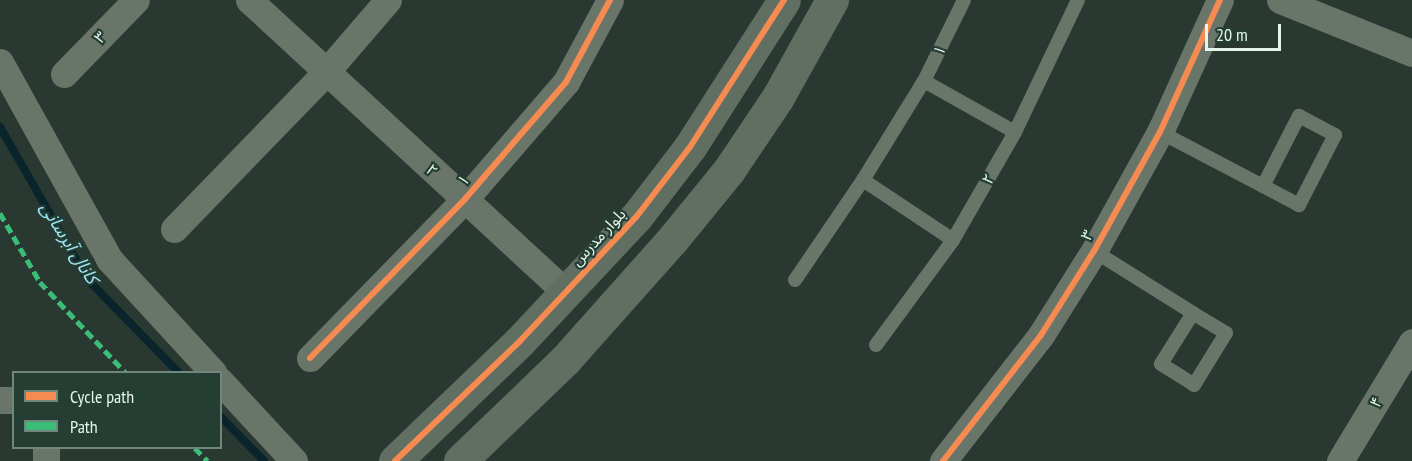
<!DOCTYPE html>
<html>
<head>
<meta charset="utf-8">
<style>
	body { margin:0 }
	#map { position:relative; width:1412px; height:461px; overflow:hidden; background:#2a3832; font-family:"PT Sans Narrow","Noto Sans Arabic",sans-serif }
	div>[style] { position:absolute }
	.stream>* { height:8px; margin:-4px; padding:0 4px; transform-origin:4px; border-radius:4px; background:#09242a }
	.lane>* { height:14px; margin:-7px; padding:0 7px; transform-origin:7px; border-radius:7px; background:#6a7569 }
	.street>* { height:27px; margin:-13.5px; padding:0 13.5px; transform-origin:13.5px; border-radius:13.5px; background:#6a7569 }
	.secondary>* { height:33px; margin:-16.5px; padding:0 16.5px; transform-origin:16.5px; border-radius:16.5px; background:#616e62 }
	.quiet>* { height:4.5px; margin-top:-2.25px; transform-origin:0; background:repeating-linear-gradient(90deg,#3abd76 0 9px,transparent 0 13.5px) }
	.cycleway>* { height:6px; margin:-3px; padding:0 3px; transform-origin:3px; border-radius:3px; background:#f68b52 }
	span { translate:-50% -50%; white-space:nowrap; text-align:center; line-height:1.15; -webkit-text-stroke:4.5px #243e33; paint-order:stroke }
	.street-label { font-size:16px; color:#e5f5ed }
	.water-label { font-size:18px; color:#a3e6f9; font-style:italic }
	.legend { position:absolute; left:12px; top:371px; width:210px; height:78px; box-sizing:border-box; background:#243e33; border:2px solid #71877d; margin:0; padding:8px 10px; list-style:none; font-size:18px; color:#e5f5ed }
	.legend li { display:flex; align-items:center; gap:12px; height:30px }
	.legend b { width:30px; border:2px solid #71877d }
	.scale { position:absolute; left:1205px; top:24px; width:76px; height:27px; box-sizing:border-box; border:3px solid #e5f5ed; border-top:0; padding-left:8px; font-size:18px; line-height:21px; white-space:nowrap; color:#e5f5ed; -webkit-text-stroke:4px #243e33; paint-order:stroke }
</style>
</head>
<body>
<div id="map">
	<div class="stream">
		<i style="left:0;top:127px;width:177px;rotate:60.1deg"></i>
		<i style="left:88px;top:280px;width:129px;rotate:45.6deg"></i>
		<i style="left:220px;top:416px;width:63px;rotate:45.6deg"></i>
	</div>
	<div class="lane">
		<i style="left:924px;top:81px;width:104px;rotate:29.3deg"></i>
		<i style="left:1160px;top:132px;width:116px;rotate:27.7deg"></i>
		<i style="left:1263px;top:186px;width:79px;rotate:-62.8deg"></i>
		<i style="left:1299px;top:116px;width:41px;rotate:27.8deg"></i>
		<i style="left:1335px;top:135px;width:79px;rotate:117.2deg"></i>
		<i style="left:1299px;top:205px;width:41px;rotate:-152.2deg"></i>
		<i style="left:863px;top:180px;width:108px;rotate:33.7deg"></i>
		<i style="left:1094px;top:251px;width:117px;rotate:32.1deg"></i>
		<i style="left:1193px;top:313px;width:60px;rotate:122.1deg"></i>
		<i style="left:1161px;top:364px;width:39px;rotate:32deg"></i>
		<i style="left:1194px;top:385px;width:61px;rotate:-58.4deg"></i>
		<i style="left:1226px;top:333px;width:39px;rotate:-149deg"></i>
		<i style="left:795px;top:280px;width:121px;rotate:-55.8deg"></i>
		<i style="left:863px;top:180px;width:116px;rotate:-58.4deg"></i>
		<i style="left:924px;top:81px;width:90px;rotate:-63.7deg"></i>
		<i style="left:876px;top:345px;width:130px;rotate:-53.7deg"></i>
		<i style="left:953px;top:240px;width:125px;rotate:-60.1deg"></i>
		<i style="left:1015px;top:132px;width:146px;rotate:-64.5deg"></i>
	</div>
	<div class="street">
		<i style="left:249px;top:0;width:430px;rotate:42.7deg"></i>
		<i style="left:1280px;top:0;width:142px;rotate:21.9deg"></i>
		<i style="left:0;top:62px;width:225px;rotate:61deg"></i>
		<i style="left:109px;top:259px;width:154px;rotate:47.4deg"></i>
		<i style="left:64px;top:74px;width:103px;rotate:-45.8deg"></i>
		<i style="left:174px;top:229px;width:219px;rotate:-45.9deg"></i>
		<i style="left:326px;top:72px;width:95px;rotate:-49.3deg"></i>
		<i style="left:310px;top:358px;width:222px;rotate:-45.7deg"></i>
		<i style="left:465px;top:199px;width:155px;rotate:-49.2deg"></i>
		<i style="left:566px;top:82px;width:93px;rotate:-61.8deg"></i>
		<i style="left:220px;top:381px;width:109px;rotate:47.2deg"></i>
		<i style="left:0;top:400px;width:14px"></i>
		<i style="left:46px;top:448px;width:13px;rotate:90deg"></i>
		<i style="left:943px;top:461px;width:160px;rotate:-52.1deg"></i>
		<i style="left:1041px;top:335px;width:99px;rotate:-57.8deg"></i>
		<i style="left:1094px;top:251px;width:136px;rotate:-61deg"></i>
		<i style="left:1160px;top:132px;width:145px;rotate:-65.6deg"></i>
		<i style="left:1340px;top:461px;width:139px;rotate:-58.8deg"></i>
	</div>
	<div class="secondary">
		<i style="left:395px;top:461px;width:173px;rotate:-43.8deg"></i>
		<i style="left:520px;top:341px;width:171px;rotate:-46.9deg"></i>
		<i style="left:637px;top:216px;width:87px;rotate:-52.5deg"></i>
		<i style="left:690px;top:147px;width:174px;rotate:-57.4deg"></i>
		<i style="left:460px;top:461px;width:146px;rotate:-43.9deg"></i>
		<i style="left:565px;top:360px;width:161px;rotate:-48.3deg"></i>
		<i style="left:672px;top:240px;width:90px;rotate:-50.8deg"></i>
		<i style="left:729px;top:170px;width:88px;rotate:-56.1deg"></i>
		<i style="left:778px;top:97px;width:111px;rotate:-60.9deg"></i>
	</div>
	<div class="quiet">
		<i style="left:0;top:213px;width:80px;rotate:59.9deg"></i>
		<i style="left:40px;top:282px;width:124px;rotate:46.6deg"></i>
		<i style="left:195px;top:448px;width:18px;rotate:45deg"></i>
	</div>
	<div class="cycleway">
		<i style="left:310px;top:358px;width:222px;rotate:-45.7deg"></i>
		<i style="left:465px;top:199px;width:155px;rotate:-49.2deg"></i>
		<i style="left:566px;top:82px;width:93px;rotate:-61.8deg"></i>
		<i style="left:395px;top:461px;width:173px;rotate:-43.8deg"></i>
		<i style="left:520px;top:341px;width:171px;rotate:-46.9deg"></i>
		<i style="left:637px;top:216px;width:87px;rotate:-52.5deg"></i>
		<i style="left:690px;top:147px;width:174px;rotate:-57.4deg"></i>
		<i style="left:943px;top:461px;width:160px;rotate:-52.1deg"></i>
		<i style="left:1041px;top:335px;width:99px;rotate:-57.8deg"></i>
		<i style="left:1094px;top:251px;width:136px;rotate:-61deg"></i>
		<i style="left:1160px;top:132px;width:145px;rotate:-65.6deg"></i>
	</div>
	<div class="street-label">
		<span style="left:100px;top:37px;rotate:-46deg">۳</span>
		<span style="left:939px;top:50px;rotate:-64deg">۱</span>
		<span style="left:432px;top:170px;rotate:43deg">۲</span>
		<span style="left:988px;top:179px;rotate:-60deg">۲</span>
		<span style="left:463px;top:180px;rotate:-49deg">۱</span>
		<span style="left:1087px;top:235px;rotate:-61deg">۳</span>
		<span style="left:598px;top:237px;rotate:-47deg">بلوار مدرس</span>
		<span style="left:1376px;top:402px;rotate:-59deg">۴</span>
	</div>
	<div class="water-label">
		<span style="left:69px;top:243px;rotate:58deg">کانال آبرسانی</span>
	</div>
	<ul class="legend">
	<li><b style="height:8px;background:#f68b52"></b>Cycle path</li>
	<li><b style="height:8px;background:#3abd76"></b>Path</li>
	</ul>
	<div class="scale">20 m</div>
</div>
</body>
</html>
